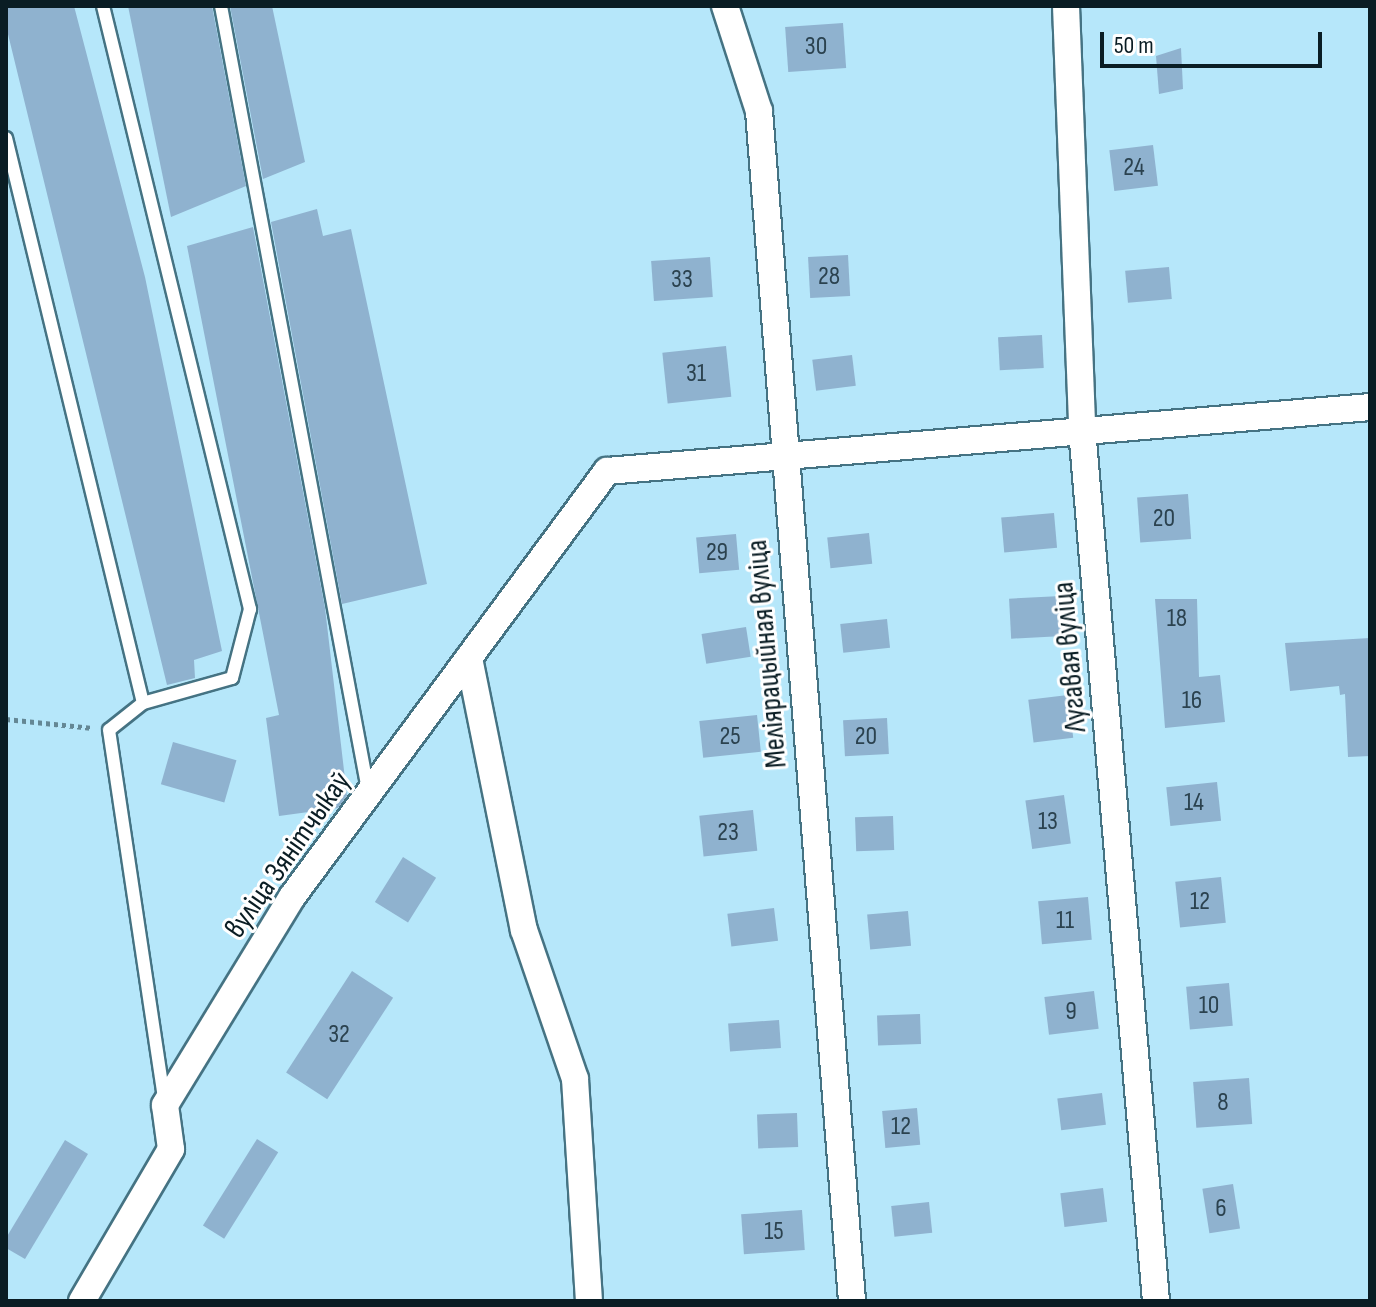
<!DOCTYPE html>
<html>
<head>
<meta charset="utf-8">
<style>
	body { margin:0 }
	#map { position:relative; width:1376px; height:1307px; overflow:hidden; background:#b6e7fa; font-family:"Sofia Sans Condensed",sans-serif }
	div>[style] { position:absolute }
	.building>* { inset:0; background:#8fb2cf; transform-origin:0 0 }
	.path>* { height:5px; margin-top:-2.5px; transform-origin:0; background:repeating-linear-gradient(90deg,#648794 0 4px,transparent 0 8px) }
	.roads { filter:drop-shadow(2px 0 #457383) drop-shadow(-2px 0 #457383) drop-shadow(0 2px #457383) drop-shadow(0 -2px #457383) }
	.lane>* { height:12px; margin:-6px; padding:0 6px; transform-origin:6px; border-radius:6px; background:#fff }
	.street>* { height:26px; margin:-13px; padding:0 13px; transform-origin:13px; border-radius:13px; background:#fff }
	span { translate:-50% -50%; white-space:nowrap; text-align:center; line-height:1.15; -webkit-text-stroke:6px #fff; paint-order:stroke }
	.number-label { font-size:26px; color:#2b424f }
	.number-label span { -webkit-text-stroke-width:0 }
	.street-label { font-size:30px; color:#0a1d24 }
	.frame { position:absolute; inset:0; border:8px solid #0a1d24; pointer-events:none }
	.scale { position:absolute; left:1100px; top:32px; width:222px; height:36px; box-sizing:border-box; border:4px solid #0a1d24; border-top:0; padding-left:10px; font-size:24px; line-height:28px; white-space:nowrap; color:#0a1d24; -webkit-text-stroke:6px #fff; paint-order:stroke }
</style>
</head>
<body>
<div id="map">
	<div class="building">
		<i style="clip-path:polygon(6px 6px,74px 6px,145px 277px,222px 651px,194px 660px,195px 678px,167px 685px,6px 26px)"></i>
		<i style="clip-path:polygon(128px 6px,212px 6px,246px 186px,171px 217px)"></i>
		<i style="clip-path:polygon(230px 6px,272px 6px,305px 162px,263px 179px)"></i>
		<i style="left:843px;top:23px;width:45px;height:58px;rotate:86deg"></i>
		<i style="clip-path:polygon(1181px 48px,1183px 89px,1159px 94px,1156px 56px)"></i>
		<i style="left:1153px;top:145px;width:41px;height:44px;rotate:83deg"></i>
		<i style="clip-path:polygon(317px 209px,323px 236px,351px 229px,427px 584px,342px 604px,271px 222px)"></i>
		<i style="clip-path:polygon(253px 227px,325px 608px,347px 796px,338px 808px,279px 816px,266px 718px,279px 715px,187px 246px)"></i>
		<i style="left:848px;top:255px;width:41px;height:40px;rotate:87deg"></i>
		<i style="left:710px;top:257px;width:40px;height:59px;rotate:86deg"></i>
		<i style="left:1169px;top:267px;width:32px;height:44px;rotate:85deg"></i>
		<i style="left:1042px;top:335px;width:33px;height:44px;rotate:87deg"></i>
		<i style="left:726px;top:346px;width:51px;height:64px;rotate:84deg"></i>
		<i style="left:852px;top:355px;width:31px;height:40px;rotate:83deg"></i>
		<i style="left:1188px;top:494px;width:45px;height:51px;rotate:86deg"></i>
		<i style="left:1054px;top:513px;width:35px;height:53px;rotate:85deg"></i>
		<i style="left:869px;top:533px;width:31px;height:42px;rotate:84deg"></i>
		<i style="left:736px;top:534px;width:36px;height:40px;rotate:85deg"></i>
		<i style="left:1061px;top:596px;width:40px;height:52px;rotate:87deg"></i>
		<i style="clip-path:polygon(1155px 599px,1197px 599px,1199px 677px,1220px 675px,1225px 722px,1165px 728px)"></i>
		<i style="left:887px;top:619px;width:29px;height:47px;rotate:84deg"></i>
		<i style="left:746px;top:627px;width:30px;height:45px;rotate:81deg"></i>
		<i style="clip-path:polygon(1370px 638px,1370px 756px,1348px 757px,1345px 694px,1340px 695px,1339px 686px,1290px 691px,1285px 643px)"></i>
		<i style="left:1068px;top:695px;width:43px;height:40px;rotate:83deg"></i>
		<i style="left:757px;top:715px;width:37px;height:58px;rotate:84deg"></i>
		<i style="left:887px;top:718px;width:36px;height:44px;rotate:87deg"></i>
		<i style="left:173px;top:742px;width:66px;height:44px;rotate:16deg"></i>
		<i style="left:1217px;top:782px;width:39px;height:51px;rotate:84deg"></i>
		<i style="left:1064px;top:795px;width:49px;height:39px;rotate:82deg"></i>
		<i style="left:753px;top:810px;width:41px;height:54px;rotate:84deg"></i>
		<i style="left:893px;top:816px;width:34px;height:38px;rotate:88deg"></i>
		<i style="left:403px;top:857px;width:39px;height:53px;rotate:32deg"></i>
		<i style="left:1221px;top:877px;width:46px;height:46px;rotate:84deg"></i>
		<i style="left:1088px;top:897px;width:43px;height:50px;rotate:85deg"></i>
		<i style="left:774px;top:908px;width:33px;height:47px;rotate:83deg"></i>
		<i style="left:908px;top:911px;width:35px;height:41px;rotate:85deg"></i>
		<i style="left:352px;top:971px;width:49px;height:121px;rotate:33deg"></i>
		<i style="left:1229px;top:983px;width:43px;height:43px;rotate:85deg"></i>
		<i style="left:1094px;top:991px;width:38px;height:50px;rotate:83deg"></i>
		<i style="left:920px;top:1014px;width:30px;height:43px;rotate:88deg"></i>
		<i style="left:779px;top:1020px;width:28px;height:51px;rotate:86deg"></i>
		<i style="left:1249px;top:1078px;width:46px;height:56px;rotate:86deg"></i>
		<i style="left:1102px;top:1093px;width:32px;height:45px;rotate:83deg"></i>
		<i style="left:917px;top:1108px;width:37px;height:35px;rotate:85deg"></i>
		<i style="left:797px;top:1113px;width:34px;height:40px;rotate:88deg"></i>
		<i style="left:257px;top:1139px;width:25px;height:102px;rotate:32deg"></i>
		<i style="clip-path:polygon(65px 1140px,88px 1154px,25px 1259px,6px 1248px,6px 1238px)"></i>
		<i style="left:1233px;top:1184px;width:45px;height:31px;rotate:81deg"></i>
		<i style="left:1103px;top:1188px;width:34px;height:43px;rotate:83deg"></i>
		<i style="left:929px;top:1202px;width:31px;height:38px;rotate:84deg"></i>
		<i style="left:802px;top:1210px;width:40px;height:61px;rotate:86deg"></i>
	</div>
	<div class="path">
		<i style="left:6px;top:719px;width:87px;rotate:5.9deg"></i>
	</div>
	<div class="roads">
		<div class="lane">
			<i style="left:103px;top:6px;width:621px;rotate:76.3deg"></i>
			<i style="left:250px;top:609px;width:71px;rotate:104.6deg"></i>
			<i style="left:232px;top:678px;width:92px;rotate:164.3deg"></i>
			<i style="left:221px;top:6px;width:798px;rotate:79.38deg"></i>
			<i style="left:6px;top:138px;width:581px;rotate:76.37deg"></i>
			<i style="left:143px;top:703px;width:43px;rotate:141.5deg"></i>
			<i style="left:109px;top:730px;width:372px;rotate:81.5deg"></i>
		</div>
		<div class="street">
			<i style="left:725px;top:6px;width:110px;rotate:72.1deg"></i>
			<i style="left:759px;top:111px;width:1194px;rotate:85.53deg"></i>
			<i style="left:1066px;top:6px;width:423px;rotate:87.8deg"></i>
			<i style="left:1082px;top:429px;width:875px;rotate:85.15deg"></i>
			<i style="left:469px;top:658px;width:278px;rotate:78.6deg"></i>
			<i style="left:524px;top:930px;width:157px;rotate:71.1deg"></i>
			<i style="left:575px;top:1079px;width:222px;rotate:86.4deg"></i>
			<i style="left:82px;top:1301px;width:176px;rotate:-59.6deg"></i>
			<i style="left:171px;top:1149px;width:44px;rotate:-97.8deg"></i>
			<i style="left:165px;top:1105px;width:244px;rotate:-58.6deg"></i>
			<i style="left:292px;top:897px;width:530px;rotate:-53.52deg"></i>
			<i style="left:607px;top:471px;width:766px;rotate:-4.79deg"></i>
		</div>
	</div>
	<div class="number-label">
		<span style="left:816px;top:47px">30</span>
		<span style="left:1134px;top:168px">24</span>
		<span style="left:829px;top:277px">28</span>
		<span style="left:682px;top:280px">33</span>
		<span style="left:696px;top:374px">31</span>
		<span style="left:1164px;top:519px">20</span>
		<span style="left:717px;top:553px">29</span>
		<span style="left:1177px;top:619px">18</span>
		<span style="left:1192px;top:701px">16</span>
		<span style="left:730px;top:737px">25</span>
		<span style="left:866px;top:737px">20</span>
		<span style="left:1194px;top:803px">14</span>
		<span style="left:1048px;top:822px">13</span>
		<span style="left:728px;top:833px">23</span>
		<span style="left:1200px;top:902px">12</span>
		<span style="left:1065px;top:921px">11</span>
		<span style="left:1209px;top:1006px">10</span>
		<span style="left:1071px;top:1012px">9</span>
		<span style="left:339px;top:1035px">32</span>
		<span style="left:1223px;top:1103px">8</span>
		<span style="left:901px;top:1127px">12</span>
		<span style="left:1221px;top:1209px">6</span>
		<span style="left:774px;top:1232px">15</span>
	</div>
	<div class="street-label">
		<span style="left:767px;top:654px;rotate:-95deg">Меліярацыйная вуліца</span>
		<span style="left:1070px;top:657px;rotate:-95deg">Лугавая вуліца</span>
		<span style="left:288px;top:855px;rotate:-55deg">вуліца Зянітчыкаў</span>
	</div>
	<div class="frame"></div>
	<div class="scale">50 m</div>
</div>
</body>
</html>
